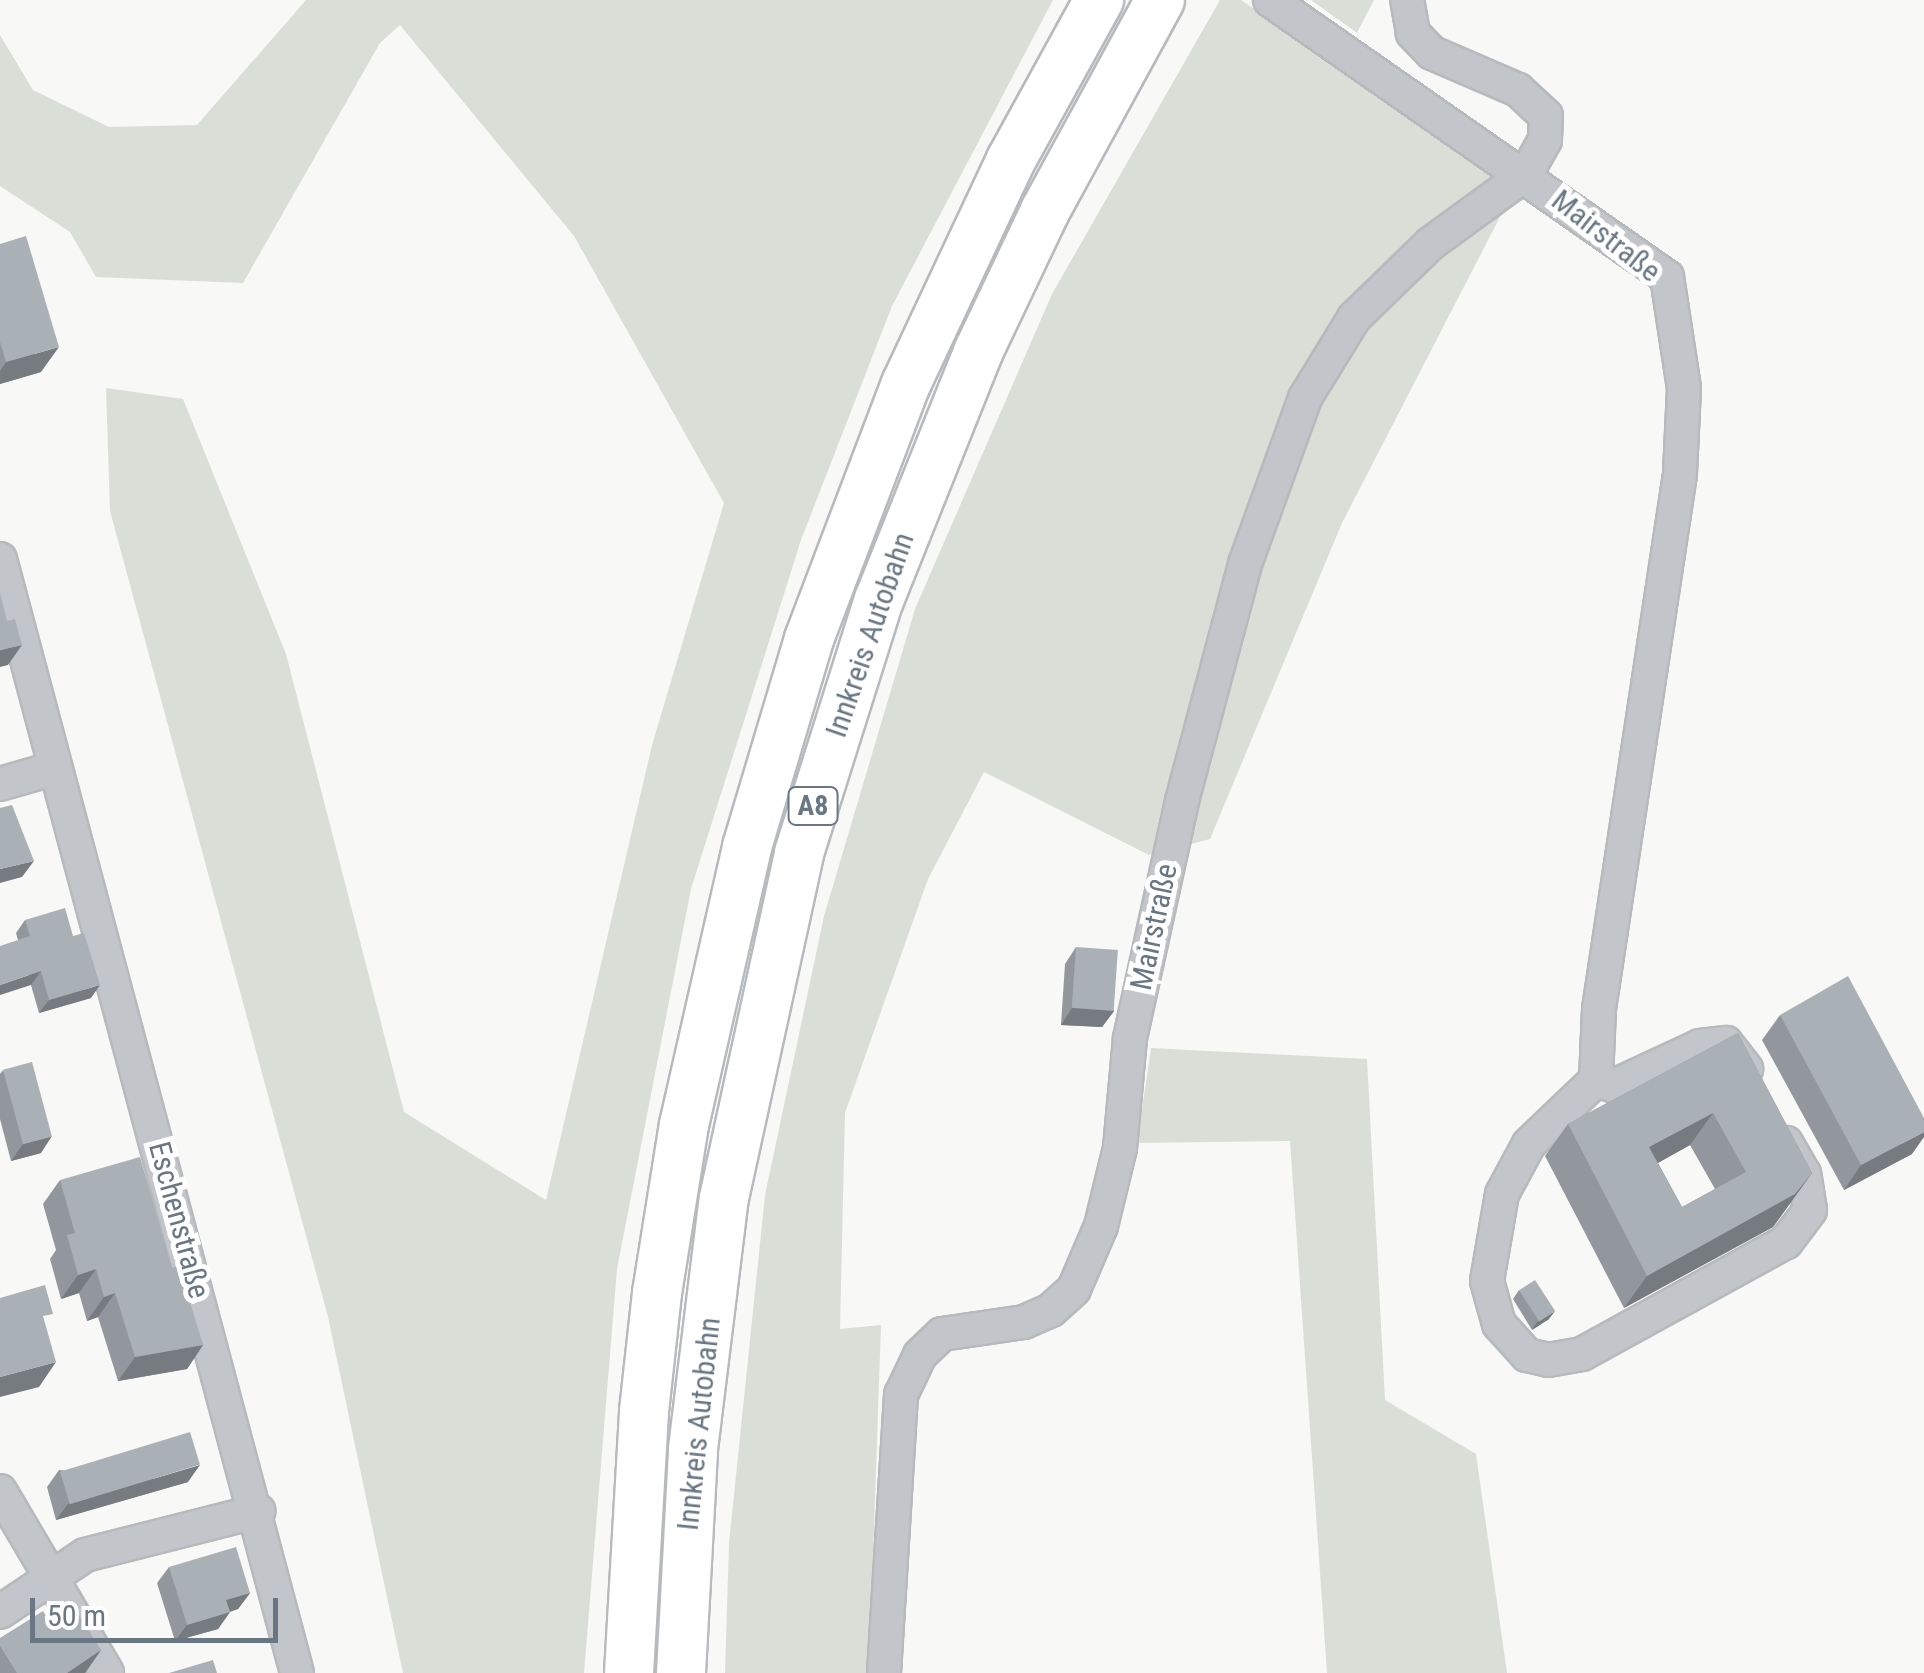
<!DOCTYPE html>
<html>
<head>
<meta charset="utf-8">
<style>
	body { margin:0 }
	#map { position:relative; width:1924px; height:1673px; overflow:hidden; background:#f8f8f6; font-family:"Roboto Condensed",sans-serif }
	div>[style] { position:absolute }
	.green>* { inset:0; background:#d9dfd7 }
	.roads { filter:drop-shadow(2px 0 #b7babd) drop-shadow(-2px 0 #b7babd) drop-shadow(0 2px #b7babd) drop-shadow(0 -2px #b7babd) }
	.minor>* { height:32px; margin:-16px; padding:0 16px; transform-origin:16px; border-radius:16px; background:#c2c5c9 }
	.highway>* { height:48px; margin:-24px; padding:0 24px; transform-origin:24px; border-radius:24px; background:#fff }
	.wall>* { inset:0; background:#91979d }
	.shaded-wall>* { inset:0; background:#767b7f }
	.building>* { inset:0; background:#a9b0b6; transform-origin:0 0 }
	span { translate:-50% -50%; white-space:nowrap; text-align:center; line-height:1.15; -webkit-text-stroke:10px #fff; paint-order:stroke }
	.shield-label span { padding:2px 8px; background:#fff; border:2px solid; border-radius:8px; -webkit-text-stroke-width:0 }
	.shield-label { font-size:28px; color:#697785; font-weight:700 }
	.street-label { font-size:30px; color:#697785 }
	.scale { position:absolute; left:30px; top:1598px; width:248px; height:45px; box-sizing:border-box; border:5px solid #697785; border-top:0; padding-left:12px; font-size:30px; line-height:35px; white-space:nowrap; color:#697785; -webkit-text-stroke:8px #fff; paint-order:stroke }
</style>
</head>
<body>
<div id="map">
	<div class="green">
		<i style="clip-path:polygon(306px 0,1053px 0,892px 306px,801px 540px,691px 889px,617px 1269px,584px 1673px,403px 1673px,328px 1317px,110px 511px,106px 388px,183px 399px,286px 654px,404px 1112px,546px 1200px,652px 745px,724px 503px,574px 236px,400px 25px,380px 43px,243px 283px,96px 277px,70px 232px,0 186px,0 35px,33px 90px,109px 127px,197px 125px)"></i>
		<i style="clip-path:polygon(1220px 0,1241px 0,1517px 184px,1342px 523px,1210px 839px,1149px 855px,984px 772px,928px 879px,845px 1113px,840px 1329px,881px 1325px,869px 1673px,725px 1673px,729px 1543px,765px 1195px,824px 916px,915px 609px,1052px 294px)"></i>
		<i style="clip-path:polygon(1311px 0,1374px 0,1357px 33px)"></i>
		<i style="clip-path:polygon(1151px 1048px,1367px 1059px,1385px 1400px,1476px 1454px,1507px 1673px,1327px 1673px,1290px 1141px,1137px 1143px)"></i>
	</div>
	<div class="roads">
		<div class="minor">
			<i style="left:1270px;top:0;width:484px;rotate:34.9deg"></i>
			<i style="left:1667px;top:277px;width:112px;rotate:81.3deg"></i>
			<i style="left:1684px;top:388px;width:86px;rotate:92.7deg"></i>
			<i style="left:1680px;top:474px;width:541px;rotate:98.61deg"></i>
			<i style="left:1599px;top:1009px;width:71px;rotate:92.4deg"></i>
			<i style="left:1596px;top:1080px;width:93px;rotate:136.3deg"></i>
			<i style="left:1529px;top:1144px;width:57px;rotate:118.4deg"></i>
			<i style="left:1502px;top:1194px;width:88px;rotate:99.8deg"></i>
			<i style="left:1487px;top:1281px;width:45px;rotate:74.4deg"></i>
			<i style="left:1499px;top:1324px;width:42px;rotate:47.9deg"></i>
			<i style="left:1527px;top:1355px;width:22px;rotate:13deg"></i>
			<i style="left:1548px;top:1360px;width:35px;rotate:-10deg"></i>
			<i style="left:1582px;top:1354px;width:233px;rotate:-28.8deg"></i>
			<i style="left:1786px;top:1242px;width:40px;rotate:-53deg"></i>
			<i style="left:1810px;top:1210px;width:36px;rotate:-99deg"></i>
			<i style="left:1804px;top:1174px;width:36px;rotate:-120deg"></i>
			<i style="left:0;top:559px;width:1153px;rotate:75.07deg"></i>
			<i style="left:0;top:784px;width:57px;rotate:-16.2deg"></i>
			<i style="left:1596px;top:1080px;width:19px;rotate:18deg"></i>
			<i style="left:1614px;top:1086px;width:95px;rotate:-24.9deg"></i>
			<i style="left:1700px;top:1046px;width:26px;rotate:-7deg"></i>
			<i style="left:1726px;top:1043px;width:33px;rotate:52deg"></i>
			<i style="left:0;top:1491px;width:211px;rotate:59.5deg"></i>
			<i style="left:0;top:1612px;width:102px;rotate:-33.8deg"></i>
			<i style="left:85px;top:1555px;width:179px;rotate:-14.2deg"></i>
			<i style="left:884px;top:1673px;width:279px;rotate:-86.5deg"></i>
			<i style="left:901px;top:1395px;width:44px;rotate:-64.6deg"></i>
			<i style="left:920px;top:1355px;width:30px;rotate:-44deg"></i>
			<i style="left:942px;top:1334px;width:83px;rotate:-8.3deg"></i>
			<i style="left:1024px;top:1322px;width:30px;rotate:-24deg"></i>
			<i style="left:1051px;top:1310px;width:31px;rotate:-42deg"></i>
			<i style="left:1074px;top:1289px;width:69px;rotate:-66.8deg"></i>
			<i style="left:1101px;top:1226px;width:80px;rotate:-76.3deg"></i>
			<i style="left:1120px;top:1148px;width:110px;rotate:-84.8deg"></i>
			<i style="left:1130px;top:1038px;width:243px;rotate:-77.6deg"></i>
			<i style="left:1182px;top:801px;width:245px;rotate:-75.1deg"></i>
			<i style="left:1245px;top:564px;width:177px;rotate:-70.1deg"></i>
			<i style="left:1305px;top:398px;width:94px;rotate:-58.5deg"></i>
			<i style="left:1354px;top:318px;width:106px;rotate:-44.2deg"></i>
			<i style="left:1430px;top:244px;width:119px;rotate:-36.1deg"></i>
			<i style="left:1526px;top:174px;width:39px;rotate:-61deg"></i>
			<i style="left:1545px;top:140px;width:24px;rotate:-88deg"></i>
			<i style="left:1546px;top:116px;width:38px;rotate:-137deg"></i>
			<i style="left:1518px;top:90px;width:94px;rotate:-156.7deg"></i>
			<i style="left:1432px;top:53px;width:28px;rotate:-134deg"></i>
			<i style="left:1413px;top:33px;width:34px;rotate:-100deg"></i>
		</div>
		<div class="highway">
			<i style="left:629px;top:1673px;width:262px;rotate:-86.7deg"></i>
			<i style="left:644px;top:1411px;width:119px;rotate:-83.7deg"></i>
			<i style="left:657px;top:1293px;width:170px;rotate:-80.9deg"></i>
			<i style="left:684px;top:1125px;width:285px;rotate:-77.2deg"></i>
			<i style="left:747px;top:847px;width:217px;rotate:-73.4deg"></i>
			<i style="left:809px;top:639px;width:273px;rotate:-69.2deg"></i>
			<i style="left:906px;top:384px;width:247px;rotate:-64.9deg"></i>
			<i style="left:1011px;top:160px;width:183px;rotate:-61.2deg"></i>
			<i style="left:681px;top:1673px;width:224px;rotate:-86.9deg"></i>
			<i style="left:693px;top:1449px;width:253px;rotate:-83deg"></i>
			<i style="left:724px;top:1198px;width:353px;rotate:-77.7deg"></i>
			<i style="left:799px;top:853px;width:265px;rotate:-72.5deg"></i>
			<i style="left:879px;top:600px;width:269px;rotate:-68.2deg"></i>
			<i style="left:979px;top:350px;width:154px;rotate:-64.6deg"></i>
			<i style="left:1045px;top:211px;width:240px;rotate:-61.4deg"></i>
		</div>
	</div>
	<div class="wall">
		<i style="clip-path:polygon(0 244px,41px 372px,0 384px)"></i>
		<i style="clip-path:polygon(25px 920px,91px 998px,39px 1013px,16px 933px)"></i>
		<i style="clip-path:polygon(1076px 947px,1114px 1011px,1102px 1027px,1061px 1025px,1065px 964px)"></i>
		<i style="clip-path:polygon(1780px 1015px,1912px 1154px,1844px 1190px,1762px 1040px)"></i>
		<i style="clip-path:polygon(evenodd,1738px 1033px,1812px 1173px,1773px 1227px,1624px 1308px,1545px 1156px,1568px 1124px,1738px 1033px,1690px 1145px,1715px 1189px,1682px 1207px,1658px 1163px,1690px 1145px)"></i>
		<i style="clip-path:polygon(3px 1070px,41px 1153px,11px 1161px,0 1119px,0 1074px)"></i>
		<i style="clip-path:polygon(60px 1180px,172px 1268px,203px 1345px,187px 1369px,118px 1381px,98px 1317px,87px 1321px,79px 1293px,61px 1299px,50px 1259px,56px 1250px,43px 1204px)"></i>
		<i style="clip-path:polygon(1519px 1290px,1549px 1319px,1532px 1330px,1513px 1299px)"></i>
		<i style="clip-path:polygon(59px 1470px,188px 1482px,56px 1520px,47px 1487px)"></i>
		<i style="clip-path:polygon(169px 1567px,250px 1593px,238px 1609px,230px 1612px,218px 1629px,175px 1641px,157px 1583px)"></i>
		<i style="clip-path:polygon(51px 1624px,101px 1650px,85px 1673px,0 1673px,0 1638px)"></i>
	</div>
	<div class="shaded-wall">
		<i style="clip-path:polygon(59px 347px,41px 372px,0 384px,0 371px,6px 362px)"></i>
		<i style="clip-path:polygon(22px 645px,8px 665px,0 667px,0 650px)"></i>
		<i style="clip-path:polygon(34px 861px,22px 877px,0 883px,0 869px)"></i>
		<i style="clip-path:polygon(41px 971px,31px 985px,0 995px,0 985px)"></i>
		<i style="clip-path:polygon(100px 985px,91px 998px,39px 1013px,49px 1000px)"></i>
		<i style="clip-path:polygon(1072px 1008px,1114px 1011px,1102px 1027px,1061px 1025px)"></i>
		<i style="clip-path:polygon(1713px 1113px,1690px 1145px,1627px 1180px,1649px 1147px)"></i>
		<i style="clip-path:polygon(1924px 1132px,1924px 1137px,1912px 1154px,1844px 1190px,1861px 1165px)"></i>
		<i style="clip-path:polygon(52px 1136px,41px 1153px,11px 1161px,23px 1144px)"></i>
		<i style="clip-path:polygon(1812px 1173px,1773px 1227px,1624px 1308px,1647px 1276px)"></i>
		<i style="clip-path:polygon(96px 1269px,79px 1293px,61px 1299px,78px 1275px)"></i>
		<i style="clip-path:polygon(115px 1293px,98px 1317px,87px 1321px,104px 1297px)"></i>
		<i style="clip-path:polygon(1555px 1311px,1549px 1319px,1532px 1330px,1537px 1322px)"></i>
		<i style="clip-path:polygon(203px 1345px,187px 1369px,118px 1381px,135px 1357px)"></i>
		<i style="clip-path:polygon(56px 1362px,39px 1387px,0 1397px,0 1377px)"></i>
		<i style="clip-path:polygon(200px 1465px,188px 1482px,56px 1520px,68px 1504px)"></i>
		<i style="clip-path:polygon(250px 1593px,238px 1609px,215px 1616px,226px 1600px)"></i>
		<i style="clip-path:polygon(230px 1612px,218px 1629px,175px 1641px,187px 1625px)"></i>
		<i style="clip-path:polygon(101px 1650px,85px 1673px,67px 1673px)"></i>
	</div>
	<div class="building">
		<i style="clip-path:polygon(26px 236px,59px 347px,6px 362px,0 342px,0 244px)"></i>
		<i style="clip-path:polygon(0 593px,7px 621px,15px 619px,22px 645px,0 650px)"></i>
		<i style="clip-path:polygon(12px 805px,34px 861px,0 869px,0 808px)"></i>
		<i style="clip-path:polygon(65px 908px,73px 936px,84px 933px,100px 985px,49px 1000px,41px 971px,0 985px,0 946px,30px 936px,25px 920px)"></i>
		<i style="left:1076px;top:947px;width:42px;height:61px;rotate:4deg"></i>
		<i style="clip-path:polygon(1848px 976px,1924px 1118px,1924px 1132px,1861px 1165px,1780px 1015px)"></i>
		<i style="clip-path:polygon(evenodd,1738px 1033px,1812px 1173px,1795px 1194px,1647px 1276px,1568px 1124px,1738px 1033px,1713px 1113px,1746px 1172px,1682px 1207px,1649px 1147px,1713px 1113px)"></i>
		<i style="left:32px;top:1062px;width:77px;height:30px;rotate:75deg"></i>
		<i style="clip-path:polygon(140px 1157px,172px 1268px,179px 1266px,203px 1345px,135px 1357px,115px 1293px,104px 1297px,96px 1269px,78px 1275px,67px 1235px,75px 1233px,60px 1180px)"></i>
		<i style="left:1535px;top:1280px;width:37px;height:19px;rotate:57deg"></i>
		<i style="clip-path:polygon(45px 1285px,53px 1314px,43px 1316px,56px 1362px,0 1377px,0 1298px)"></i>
		<i style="left:190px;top:1432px;width:34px;height:136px;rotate:73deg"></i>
		<i style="clip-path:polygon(236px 1547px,250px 1593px,226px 1600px,230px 1612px,187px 1625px,169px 1567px)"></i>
		<i style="clip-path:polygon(75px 1609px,101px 1650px,67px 1673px,17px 1673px,0 1646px,0 1638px,43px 1611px,51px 1624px)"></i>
		<i style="clip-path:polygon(213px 1660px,217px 1673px,169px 1673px)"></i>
	</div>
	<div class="shield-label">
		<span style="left:813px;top:806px">A8</span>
	</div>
	<div class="street-label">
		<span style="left:1606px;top:236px;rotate:38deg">Mairstraße</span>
		<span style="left:870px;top:635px;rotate:-71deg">Innkreis Autobahn</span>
		<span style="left:1154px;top:927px;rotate:-78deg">Mairstraße</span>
		<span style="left:179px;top:1220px;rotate:75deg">Eschenstraße</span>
		<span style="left:699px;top:1424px;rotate:-84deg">Innkreis Autobahn</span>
	</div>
	<div class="scale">50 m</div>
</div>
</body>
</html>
